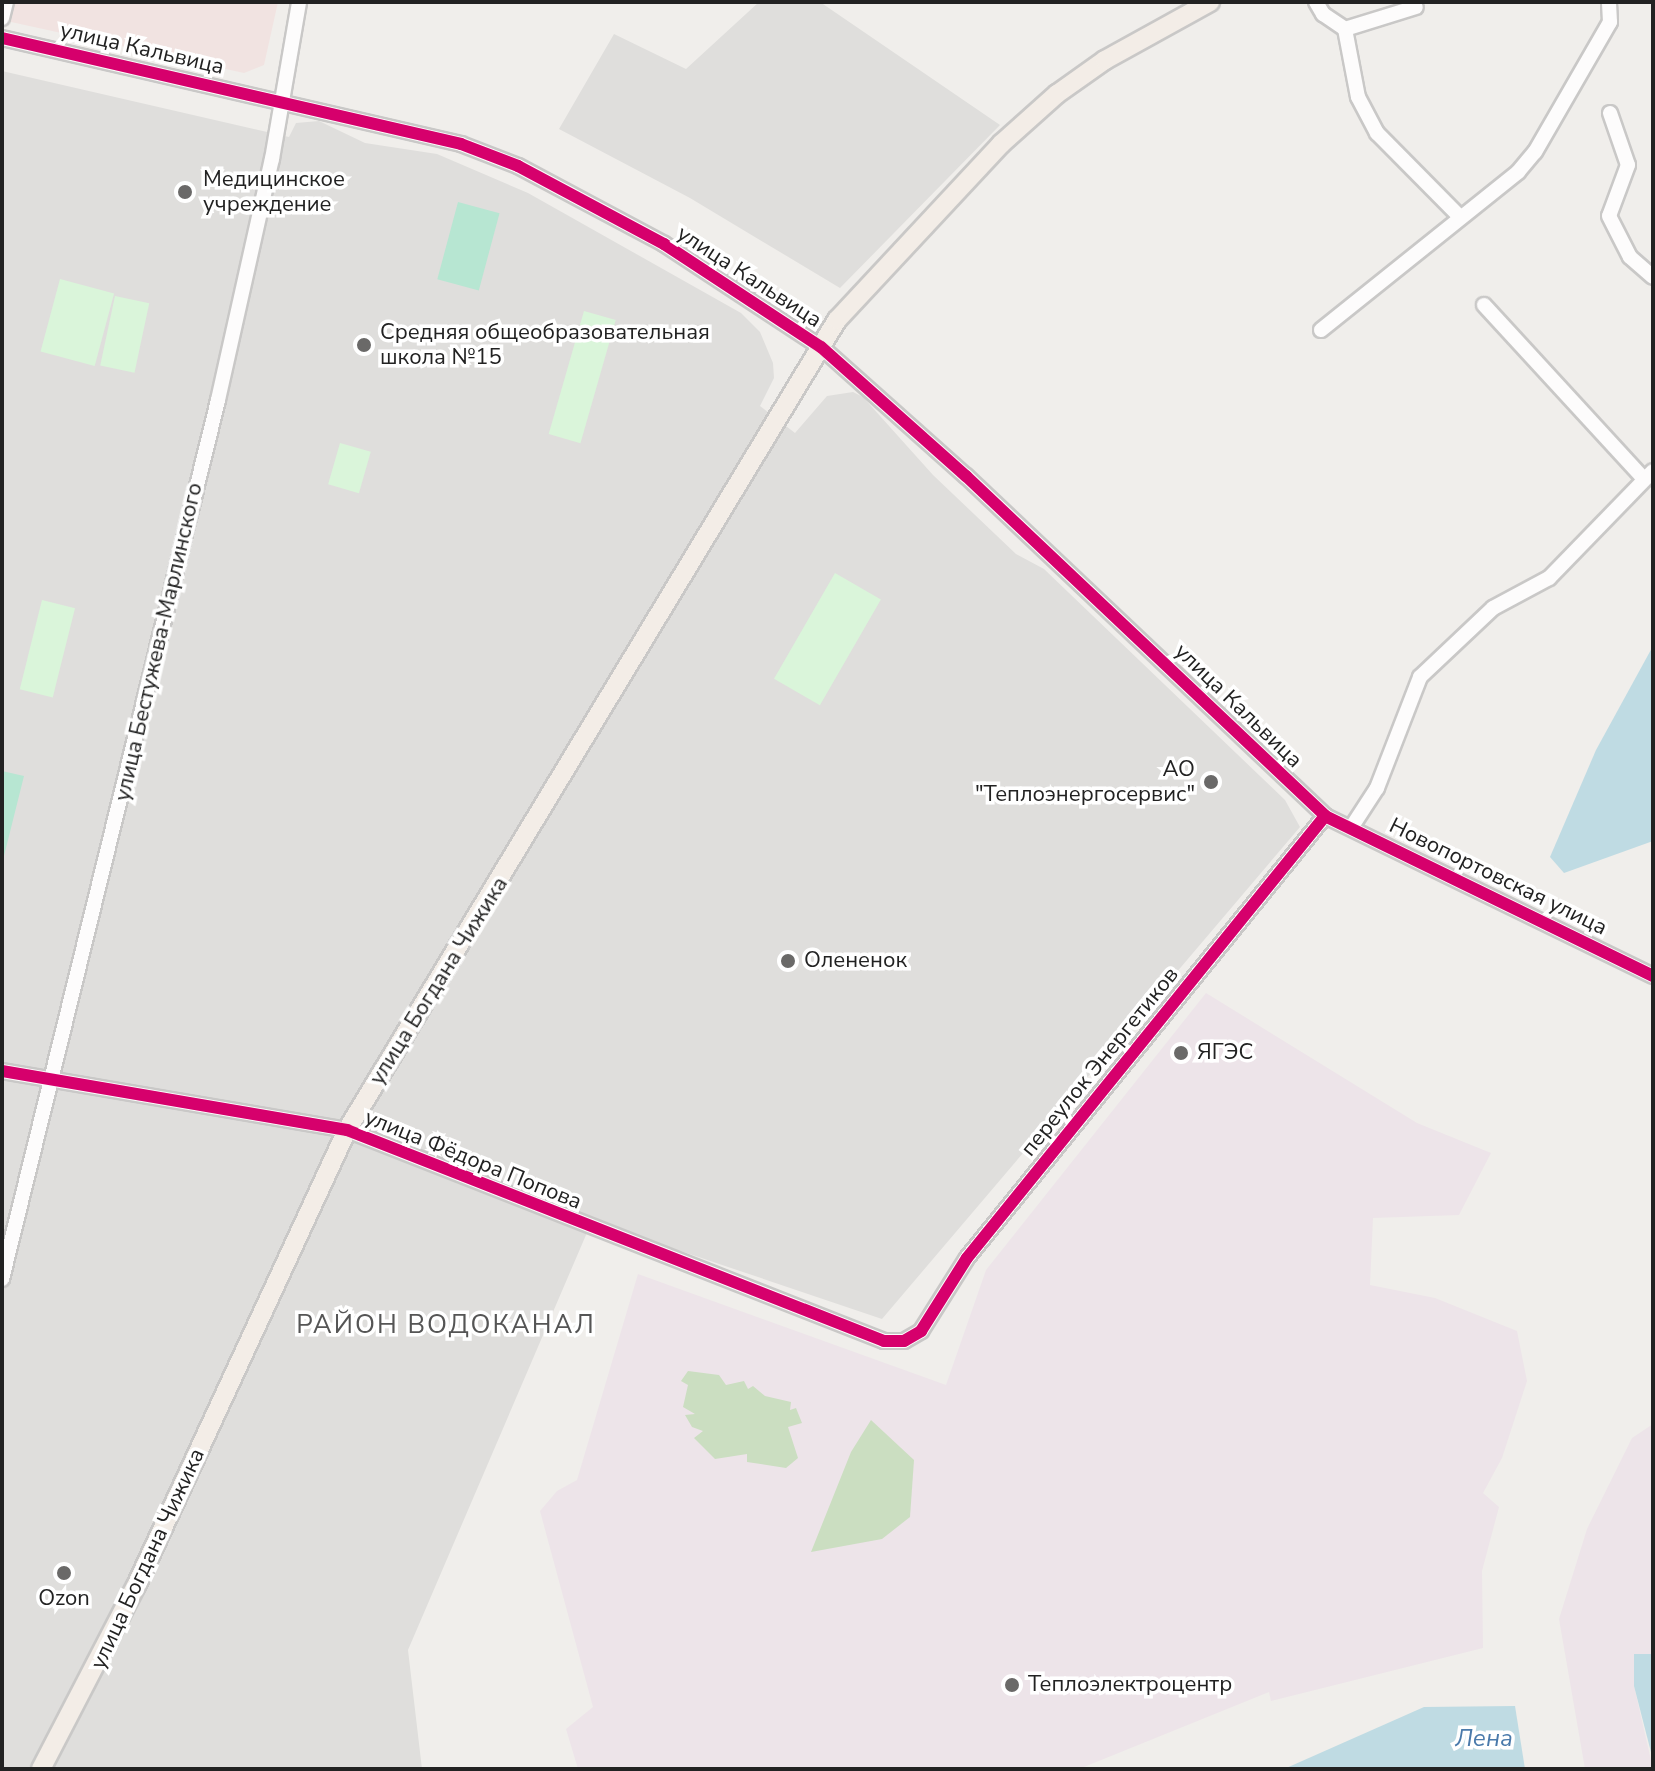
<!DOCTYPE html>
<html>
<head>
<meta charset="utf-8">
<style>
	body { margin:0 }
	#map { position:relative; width:1655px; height:1771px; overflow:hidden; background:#f0eeeb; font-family:"Nunito Sans",sans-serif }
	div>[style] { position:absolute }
	.residential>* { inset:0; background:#dfdedc }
	.commercial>* { inset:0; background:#f1e3e1 }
	.industrial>* { inset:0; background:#ede4e9 }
	.forest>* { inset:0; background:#cbdec1 }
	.park>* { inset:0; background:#daf5da; transform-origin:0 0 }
	.pitch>* { inset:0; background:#b7e6d2; transform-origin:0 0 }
	.water>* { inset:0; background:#bfdbe3 }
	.roads { filter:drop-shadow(2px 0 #c9c8c7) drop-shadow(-2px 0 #c9c8c7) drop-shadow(0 2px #c9c8c7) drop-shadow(0 -2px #c9c8c7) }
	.minor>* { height:14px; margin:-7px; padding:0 7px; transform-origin:7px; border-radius:7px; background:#fdfcfc }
	.major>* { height:18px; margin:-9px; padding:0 9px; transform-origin:9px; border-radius:9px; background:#f3ede7 }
	.cycleway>* { height:12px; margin:-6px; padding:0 6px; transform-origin:6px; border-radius:6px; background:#d6006c }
	.dots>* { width:22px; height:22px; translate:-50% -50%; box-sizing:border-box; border:4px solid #fff; border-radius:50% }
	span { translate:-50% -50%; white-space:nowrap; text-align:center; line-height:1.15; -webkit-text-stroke:7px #fff; paint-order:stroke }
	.street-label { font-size:22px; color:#222 }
	.poi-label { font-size:22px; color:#222 }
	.left { translate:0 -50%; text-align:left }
	.right { translate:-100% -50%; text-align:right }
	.water-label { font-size:24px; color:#4a7aab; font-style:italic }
	.quarter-label { font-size:26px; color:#555; letter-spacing:2px }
	.frame { position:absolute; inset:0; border:4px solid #222; pointer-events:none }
</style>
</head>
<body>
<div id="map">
	<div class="residential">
		<i style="clip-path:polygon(759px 2px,820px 2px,1000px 125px,840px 288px,690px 198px,559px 129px,614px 34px,686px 69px)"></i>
		<i style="clip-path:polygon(2px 71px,289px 137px,296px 123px,319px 121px,365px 143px,437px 154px,528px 193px,741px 313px,760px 332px,773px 363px,774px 378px,760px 406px,795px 433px,827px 396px,853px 392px,863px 397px,933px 475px,1016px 554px,1044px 569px,1285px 800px,1300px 827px,882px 1319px,592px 1221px,408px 1650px,422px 1769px,2px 1769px)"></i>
	</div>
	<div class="commercial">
		<i style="clip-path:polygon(2px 2px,278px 2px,264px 65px,244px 73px,2px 20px)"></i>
	</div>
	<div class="industrial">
		<i style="clip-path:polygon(1206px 993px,1417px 1123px,1491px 1153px,1459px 1215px,1373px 1218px,1370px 1285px,1435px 1298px,1517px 1331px,1527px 1381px,1502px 1458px,1483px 1493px,1499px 1507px,1482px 1571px,1483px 1648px,1271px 1701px,1269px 1692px,1079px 1769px,578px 1769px,566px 1729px,593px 1707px,540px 1511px,557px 1491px,577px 1480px,638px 1274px,946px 1385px,986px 1270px)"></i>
		<i style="clip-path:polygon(1653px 1424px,1653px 1654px,1634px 1654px,1634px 1686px,1653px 1769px,1585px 1769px,1559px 1619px,1587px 1529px,1632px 1438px)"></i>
	</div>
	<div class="forest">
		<i style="clip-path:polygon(688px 1371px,719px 1375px,726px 1385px,744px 1381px,748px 1389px,753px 1386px,765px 1396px,791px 1402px,790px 1410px,796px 1408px,802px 1423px,788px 1427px,798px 1458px,786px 1468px,747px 1462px,747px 1454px,715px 1459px,694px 1438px,703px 1431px,692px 1427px,685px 1415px,695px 1414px,683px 1407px,688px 1385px,681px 1381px)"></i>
		<i style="clip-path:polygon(871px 1420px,914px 1460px,910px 1517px,882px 1539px,811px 1552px,851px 1452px)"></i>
	</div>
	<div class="park">
		<i style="left:60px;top:279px;width:56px;height:75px;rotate:15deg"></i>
		<i style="left:115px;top:296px;width:35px;height:71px;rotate:12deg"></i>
		<i style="left:584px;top:311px;width:33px;height:128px;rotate:16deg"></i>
		<i style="left:340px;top:443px;width:32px;height:43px;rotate:16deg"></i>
		<i style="left:835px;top:573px;width:53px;height:122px;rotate:30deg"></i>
		<i style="left:42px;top:600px;width:34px;height:92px;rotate:14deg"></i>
	</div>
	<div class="pitch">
		<i style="left:458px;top:202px;width:43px;height:80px;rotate:15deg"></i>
		<i style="clip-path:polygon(2px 771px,24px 776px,2px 864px)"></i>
	</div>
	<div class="water">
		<i style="clip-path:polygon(1653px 646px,1653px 841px,1564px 873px,1550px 857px,1596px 750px)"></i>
		<i style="clip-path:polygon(1634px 1654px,1653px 1654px,1653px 1760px,1634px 1686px)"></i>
		<i style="clip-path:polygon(1515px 1706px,1525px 1769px,1284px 1769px,1424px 1707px)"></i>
	</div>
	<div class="roads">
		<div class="minor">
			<i style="left:1316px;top:2px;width:14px;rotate:60deg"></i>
			<i style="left:1323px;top:14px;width:27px;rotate:34deg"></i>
			<i style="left:1345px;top:29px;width:69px;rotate:79.2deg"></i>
			<i style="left:1358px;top:97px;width:41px;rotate:62.2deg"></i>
			<i style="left:1377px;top:133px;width:118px;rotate:45.3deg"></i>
			<i style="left:2px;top:18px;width:16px;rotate:-76deg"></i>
			<i style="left:1345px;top:29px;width:74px;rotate:-17.2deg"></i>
			<i style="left:2px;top:38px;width:471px;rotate:13deg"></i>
			<i style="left:461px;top:144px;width:61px;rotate:21.1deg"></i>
			<i style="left:518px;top:166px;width:166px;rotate:28.1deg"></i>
			<i style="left:664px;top:244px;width:188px;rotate:33.3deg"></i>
			<i style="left:821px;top:347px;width:194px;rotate:41.7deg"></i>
			<i style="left:966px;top:476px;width:494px;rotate:43.4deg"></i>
			<i style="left:1325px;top:816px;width:365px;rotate:26deg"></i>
			<i style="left:1610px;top:113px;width:55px;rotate:70.9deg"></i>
			<i style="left:1628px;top:165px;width:54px;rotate:110.4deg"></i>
			<i style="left:1609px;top:216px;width:46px;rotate:62.9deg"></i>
			<i style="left:1630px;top:257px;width:30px;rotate:41deg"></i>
			<i style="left:1484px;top:305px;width:236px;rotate:47.4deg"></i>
			<i style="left:1321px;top:330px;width:253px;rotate:-38.7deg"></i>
			<i style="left:1518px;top:172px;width:26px;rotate:-50deg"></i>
			<i style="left:1535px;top:152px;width:150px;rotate:-60deg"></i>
			<i style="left:1610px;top:22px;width:20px;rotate:-93deg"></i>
			<i style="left:1351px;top:828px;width:48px;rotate:-57deg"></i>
			<i style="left:1377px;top:788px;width:119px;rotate:-68.8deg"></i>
			<i style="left:1420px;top:677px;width:100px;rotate:-43.4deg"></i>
			<i style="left:1493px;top:608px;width:64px;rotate:-28.2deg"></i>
			<i style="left:1549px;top:578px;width:149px;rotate:-45.8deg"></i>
			<i style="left:2px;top:1071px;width:350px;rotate:9.7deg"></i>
			<i style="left:347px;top:1130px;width:577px;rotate:21.45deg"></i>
			<i style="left:884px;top:1341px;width:20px"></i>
			<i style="left:904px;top:1341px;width:20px;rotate:-30deg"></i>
			<i style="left:921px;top:1331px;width:86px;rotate:-57.8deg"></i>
			<i style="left:967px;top:1258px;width:569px;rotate:-50.99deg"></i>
			<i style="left:2px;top:1279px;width:905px;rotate:-76.19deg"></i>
			<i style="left:218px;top:400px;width:247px;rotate:-77.4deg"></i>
			<i style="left:272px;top:159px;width:159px;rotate:-80.2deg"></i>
		</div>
		<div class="major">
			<i style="left:41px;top:1769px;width:206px;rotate:-62.6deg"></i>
			<i style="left:136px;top:1586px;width:502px;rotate:-65.17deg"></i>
			<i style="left:347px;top:1130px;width:947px;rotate:-58.83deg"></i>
			<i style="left:837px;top:320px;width:241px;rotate:-47deg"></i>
			<i style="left:1001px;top:144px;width:75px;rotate:-41.8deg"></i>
			<i style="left:1057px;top:94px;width:59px;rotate:-35.3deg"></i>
			<i style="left:1105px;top:60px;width:120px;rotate:-28.9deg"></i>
		</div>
	</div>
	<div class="cycleway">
		<i style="left:2px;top:38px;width:471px;rotate:13deg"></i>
		<i style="left:461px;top:144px;width:61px;rotate:21.1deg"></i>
		<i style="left:518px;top:166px;width:166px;rotate:28.1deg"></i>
		<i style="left:664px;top:244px;width:188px;rotate:33.3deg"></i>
		<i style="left:821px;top:347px;width:194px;rotate:41.7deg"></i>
		<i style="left:966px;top:476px;width:494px;rotate:43.4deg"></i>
		<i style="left:1325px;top:816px;width:365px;rotate:26deg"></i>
		<i style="left:2px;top:1071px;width:350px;rotate:9.7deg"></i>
		<i style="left:347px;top:1130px;width:577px;rotate:21.45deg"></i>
		<i style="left:884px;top:1341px;width:20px"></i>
		<i style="left:904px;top:1341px;width:20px;rotate:-30deg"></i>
		<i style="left:921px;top:1331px;width:86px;rotate:-57.8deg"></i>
		<i style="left:967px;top:1258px;width:569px;rotate:-50.99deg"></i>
	</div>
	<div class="dots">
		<i style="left:185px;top:192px;background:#6a6968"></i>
		<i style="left:364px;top:345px;background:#6a6968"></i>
		<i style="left:1211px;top:782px;background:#6a6968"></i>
		<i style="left:788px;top:961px;background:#6a6968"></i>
		<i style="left:1181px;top:1053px;background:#6a6968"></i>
		<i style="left:64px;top:1573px;background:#6a6968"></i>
		<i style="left:1012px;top:1685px;background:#6a6968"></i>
	</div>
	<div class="street-label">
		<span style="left:142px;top:49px;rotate:13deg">улица Кальвица</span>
		<span style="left:749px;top:277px;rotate:33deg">улица Кальвица</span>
		<span style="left:159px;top:642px;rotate:-77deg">улица Бестужева-Марлинского</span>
		<span style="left:1238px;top:706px;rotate:44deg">улица Кальвица</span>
		<span style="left:1498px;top:877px;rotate:26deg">Новопортовская улица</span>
		<span style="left:439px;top:981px;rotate:-58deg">улица Богдана Чижика</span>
		<span style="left:1100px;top:1062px;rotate:-51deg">переулок Энергетиков</span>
		<span style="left:473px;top:1160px;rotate:22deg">улица Фёдора Попова</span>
		<span style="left:148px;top:1559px;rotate:-65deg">улица Богдана Чижика</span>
	</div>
	<div class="poi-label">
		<span class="left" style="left:203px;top:192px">Медицинское<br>учреждение</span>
		<span class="left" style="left:380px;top:345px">Средняя общеобразовательная<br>школа №15</span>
		<span class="right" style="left:1195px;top:782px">АО<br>"Теплоэнергосервис"</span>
		<span class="left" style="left:804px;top:961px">Олененок</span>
		<span class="left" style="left:1197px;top:1053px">ЯГЭС</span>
		<span style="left:64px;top:1599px">Ozon</span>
		<span class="left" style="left:1028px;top:1685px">Теплоэлектроцентр</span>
	</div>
	<div class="water-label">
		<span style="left:1484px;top:1739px">Лена</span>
	</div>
	<div class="quarter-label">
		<span style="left:446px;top:1325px">РАЙОН ВОДОКАНАЛ</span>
	</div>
	<div class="frame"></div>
</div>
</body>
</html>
